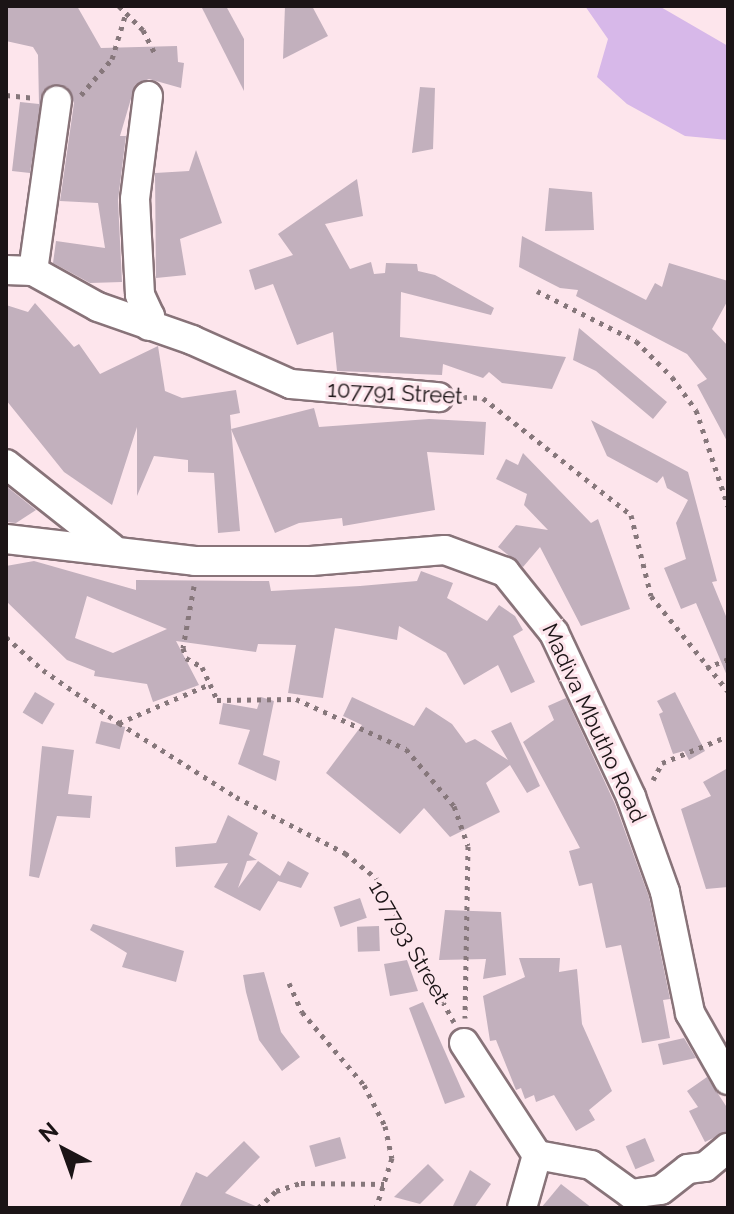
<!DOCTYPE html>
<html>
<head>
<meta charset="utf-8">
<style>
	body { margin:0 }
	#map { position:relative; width:734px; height:1214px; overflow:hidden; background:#fde5ec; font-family:Raleway,sans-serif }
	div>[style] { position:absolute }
	.water>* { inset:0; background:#d7b8e9 }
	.building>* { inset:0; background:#c2b0bd; transform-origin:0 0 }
	.path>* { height:5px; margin-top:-2.5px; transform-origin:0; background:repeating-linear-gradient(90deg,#86777b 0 4px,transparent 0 10px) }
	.roads { filter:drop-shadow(2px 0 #887379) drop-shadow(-2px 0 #887379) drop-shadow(0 2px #887379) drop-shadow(0 -2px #887379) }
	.street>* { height:28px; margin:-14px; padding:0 14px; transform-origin:14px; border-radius:14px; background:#fff }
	span { translate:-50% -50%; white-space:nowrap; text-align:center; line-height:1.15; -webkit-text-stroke:6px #fde5ec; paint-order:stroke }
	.street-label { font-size:22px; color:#1b1416 }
	.frame { position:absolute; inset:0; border:8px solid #1b1416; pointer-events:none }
	.north { position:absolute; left:24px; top:1110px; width:80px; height:80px; -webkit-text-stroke:6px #fde5ec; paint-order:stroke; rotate:319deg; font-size:22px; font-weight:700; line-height:32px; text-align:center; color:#1b1416 }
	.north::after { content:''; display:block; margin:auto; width:28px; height:36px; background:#1b1416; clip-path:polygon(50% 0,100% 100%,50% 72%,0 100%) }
</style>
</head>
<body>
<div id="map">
	<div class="water">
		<i style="clip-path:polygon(585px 6px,659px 6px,728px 46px,728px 140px,685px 136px,627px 104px,597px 77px,608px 39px)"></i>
	</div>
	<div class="building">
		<i style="clip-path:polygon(6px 6px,77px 6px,101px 48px,177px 46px,178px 62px,184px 63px,181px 88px,149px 79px,135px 85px,120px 136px,126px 136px,118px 200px,122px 282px,90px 283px,53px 263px,56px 241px,105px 248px,98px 203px,60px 201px,74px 103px,67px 87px,51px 85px,43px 91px,30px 173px,12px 171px,20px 102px,39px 104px,38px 55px,33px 47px,6px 41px)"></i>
		<i style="clip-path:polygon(201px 6px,226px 6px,244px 39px,244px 91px)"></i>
		<i style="clip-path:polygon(285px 6px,312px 6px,328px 36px,283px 59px)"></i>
		<i style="clip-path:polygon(420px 87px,435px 88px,433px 149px,412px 153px)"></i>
		<i style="clip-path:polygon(196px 150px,222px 223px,180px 239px,186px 275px,156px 278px,155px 173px,189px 171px)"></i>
		<i style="clip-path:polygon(357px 179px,363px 216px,325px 224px,350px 269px,371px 262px,374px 274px,385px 273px,386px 263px,417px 264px,418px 271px,435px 275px,494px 308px,491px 315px,401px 292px,400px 337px,566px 357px,552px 389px,502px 383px,489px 372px,483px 378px,443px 364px,442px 375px,337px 371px,333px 332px,297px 345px,273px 284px,255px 290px,249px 270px,293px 255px,278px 234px)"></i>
		<i style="clip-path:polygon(549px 188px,592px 192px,594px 230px,545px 231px)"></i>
		<i style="clip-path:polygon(522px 236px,646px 300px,655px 283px,662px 287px,669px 263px,728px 281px,728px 300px,712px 329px,728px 346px,728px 443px,697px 385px,707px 379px,687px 354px,576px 296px,578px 290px,560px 288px,519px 267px)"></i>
		<i style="clip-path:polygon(35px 303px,74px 347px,79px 344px,100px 374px,158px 346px,165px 391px,182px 398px,236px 390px,240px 413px,230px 415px,240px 531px,218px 533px,214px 473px,188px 472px,188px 460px,154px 456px,137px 496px,137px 427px,112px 505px,64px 472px,6px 400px,6px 305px,28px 312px)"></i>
		<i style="clip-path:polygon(579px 328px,667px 402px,653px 419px,596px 371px,573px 360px)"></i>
		<i style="clip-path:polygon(314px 408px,319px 427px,429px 419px,486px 422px,484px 455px,427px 452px,435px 510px,343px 526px,342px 518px,299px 523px,275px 533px,231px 429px)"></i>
		<i style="clip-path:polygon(591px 420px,688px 472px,717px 581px,712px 582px,728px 621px,728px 678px,696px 603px,681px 609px,664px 568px,686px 559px,676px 523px,688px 500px,667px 488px,663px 476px,657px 483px,607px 456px)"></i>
		<i style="clip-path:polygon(523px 453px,591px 523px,598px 519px,630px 609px,581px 626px,540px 547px,523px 567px,498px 547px,516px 525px,548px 530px,524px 505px,527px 494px,496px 479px,506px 459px,518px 465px)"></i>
		<i style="clip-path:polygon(6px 486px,36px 510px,16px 523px,6px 522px)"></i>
		<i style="clip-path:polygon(evenodd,34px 561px,136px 590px,136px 580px,269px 581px,271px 591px,360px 586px,417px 581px,421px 571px,453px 583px,447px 598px,487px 621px,499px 605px,515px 616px,523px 630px,513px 636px,535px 682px,511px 693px,498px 665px,464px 685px,446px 653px,399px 626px,397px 640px,335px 628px,323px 698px,288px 693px,296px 645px,258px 644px,256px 652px,176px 641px,199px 685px,153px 702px,147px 684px,94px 676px,95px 671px,67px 660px,6px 601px,6px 566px,34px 561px,87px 596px,123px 611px,167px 629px,113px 653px,75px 638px,87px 596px)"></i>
		<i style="left:35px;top:692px;width:23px;height:24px;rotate:31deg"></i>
		<i style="clip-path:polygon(675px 692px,705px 751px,689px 760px,684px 751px,673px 754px,659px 714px,663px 712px,657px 701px)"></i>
		<i style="clip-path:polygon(261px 697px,274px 701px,263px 755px,280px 761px,276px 781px,238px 764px,250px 730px,219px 724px,223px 703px,257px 709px)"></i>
		<i style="clip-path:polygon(352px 697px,414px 726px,426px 707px,452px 724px,466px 743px,475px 739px,508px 760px,491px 731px,511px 722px,540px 786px,527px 793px,510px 765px,486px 783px,500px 812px,450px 837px,424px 808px,400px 834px,326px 773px,362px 725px,343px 716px)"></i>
		<i style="clip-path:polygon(566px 698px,615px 804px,649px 897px,670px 999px,663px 1000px,670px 1038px,642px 1043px,621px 945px,606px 948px,592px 883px,579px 886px,569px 851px,580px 848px,523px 742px,554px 720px,548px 706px)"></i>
		<i style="left:101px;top:721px;width:25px;height:23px;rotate:14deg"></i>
		<i style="clip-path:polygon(42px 746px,74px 750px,68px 794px,92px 796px,90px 818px,57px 816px,39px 878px,29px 876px)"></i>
		<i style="clip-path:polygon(728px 768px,728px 887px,706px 889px,681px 809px,711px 796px,703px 782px)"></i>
		<i style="clip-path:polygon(228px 815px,258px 833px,249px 855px,257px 860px,247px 861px,238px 888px,258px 861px,280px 876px,288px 861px,309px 873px,301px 888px,278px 881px,260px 911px,214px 887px,228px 863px,176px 867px,175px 847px,216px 843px)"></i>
		<i style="left:360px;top:898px;width:21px;height:28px;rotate:71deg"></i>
		<i style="clip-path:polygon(445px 910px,501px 912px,506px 975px,483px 979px,486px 959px,439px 960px)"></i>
		<i style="clip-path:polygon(93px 924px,184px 951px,176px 982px,122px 967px,127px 953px,90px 930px)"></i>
		<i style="left:379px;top:926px;width:25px;height:22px;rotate:88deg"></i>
		<i style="clip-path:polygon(519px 958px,560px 958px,559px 972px,577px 969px,582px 1024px,612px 1091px,589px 1110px,595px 1120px,576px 1131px,554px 1095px,536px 1102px,534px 1095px,525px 1099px,521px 1088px,516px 1090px,496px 1040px,490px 1041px,483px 996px,525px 977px)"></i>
		<i style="clip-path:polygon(407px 960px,418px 991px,390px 996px,384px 964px)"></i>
		<i style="clip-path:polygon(264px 972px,281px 1032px,300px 1057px,282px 1071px,259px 1040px,246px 992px,243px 975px)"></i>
		<i style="clip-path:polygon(423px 1002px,465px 1097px,445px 1104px,409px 1008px)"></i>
		<i style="clip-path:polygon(684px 1038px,696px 1058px,663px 1065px,658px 1044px)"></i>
		<i style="clip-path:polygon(707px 1077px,728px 1109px,728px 1131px,705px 1142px,689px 1111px,698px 1107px,687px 1091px)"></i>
		<i style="left:340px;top:1137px;width:22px;height:32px;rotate:74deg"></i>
		<i style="left:645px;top:1138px;width:25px;height:21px;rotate:67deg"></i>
		<i style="clip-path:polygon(244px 1141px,260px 1157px,225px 1193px,260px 1208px,179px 1208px,196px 1172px,207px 1177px)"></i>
		<i style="clip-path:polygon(428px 1164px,444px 1180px,420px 1204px,394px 1197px)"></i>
		<i style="clip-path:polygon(470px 1170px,491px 1184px,474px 1208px,452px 1208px)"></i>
		<i style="clip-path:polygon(561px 1184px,592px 1208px,541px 1208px)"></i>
	</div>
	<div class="path">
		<i style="left:119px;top:6px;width:34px;rotate:45deg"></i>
		<i style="left:143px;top:30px;width:25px;rotate:63deg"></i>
		<i style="left:6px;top:95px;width:27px;rotate:6deg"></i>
		<i style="left:81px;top:95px;width:48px;rotate:-49.3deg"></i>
		<i style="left:112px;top:59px;width:48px;rotate:-73.1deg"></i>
		<i style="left:537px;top:291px;width:111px;rotate:26.8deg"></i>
		<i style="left:636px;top:341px;width:51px;rotate:45deg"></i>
		<i style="left:672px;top:377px;width:41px;rotate:54deg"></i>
		<i style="left:696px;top:410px;width:101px;rotate:71.6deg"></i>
		<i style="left:463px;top:397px;width:20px;rotate:3deg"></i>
		<i style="left:483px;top:398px;width:189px;rotate:38.3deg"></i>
		<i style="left:631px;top:515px;width:83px;rotate:76.1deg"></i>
		<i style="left:651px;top:596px;width:122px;rotate:51deg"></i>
		<i style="left:194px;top:586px;width:63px;rotate:100.1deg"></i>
		<i style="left:183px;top:648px;width:10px;rotate:73deg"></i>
		<i style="left:186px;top:658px;width:18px;rotate:29deg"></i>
		<i style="left:202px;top:667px;width:19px;rotate:65deg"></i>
		<i style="left:6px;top:637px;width:50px;rotate:41.7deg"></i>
		<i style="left:43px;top:670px;width:93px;rotate:34.9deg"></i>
		<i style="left:119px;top:723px;width:138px;rotate:32.3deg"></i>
		<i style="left:236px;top:797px;width:123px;rotate:27.2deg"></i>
		<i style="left:345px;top:853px;width:40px;rotate:39deg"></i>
		<i style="left:376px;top:878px;width:164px;rotate:61.6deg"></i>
		<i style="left:706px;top:668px;width:24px;rotate:-22deg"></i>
		<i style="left:119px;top:723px;width:99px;rotate:-23.2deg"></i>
		<i style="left:210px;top:684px;width:17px;rotate:66deg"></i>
		<i style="left:217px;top:700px;width:79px;rotate:-0.7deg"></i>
		<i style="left:296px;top:699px;width:121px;rotate:24.4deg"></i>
		<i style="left:406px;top:749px;width:75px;rotate:49.9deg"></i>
		<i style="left:454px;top:806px;width:42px;rotate:70.7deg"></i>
		<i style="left:468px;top:846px;width:172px;rotate:91deg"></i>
		<i style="left:653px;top:780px;width:19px;rotate:-62deg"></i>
		<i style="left:662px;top:763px;width:71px;rotate:-22.2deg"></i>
		<i style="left:289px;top:983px;width:32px;rotate:66deg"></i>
		<i style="left:302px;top:1012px;width:96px;rotate:49.7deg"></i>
		<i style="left:364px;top:1085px;width:46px;rotate:62.9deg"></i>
		<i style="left:385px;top:1126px;width:33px;rotate:78deg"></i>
		<i style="left:392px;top:1158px;width:52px;rotate:107.7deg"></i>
		<i style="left:258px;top:1208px;width:25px;rotate:-43deg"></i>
		<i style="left:276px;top:1191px;width:26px;rotate:-18deg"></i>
		<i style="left:301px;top:1183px;width:83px;rotate:0.7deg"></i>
	</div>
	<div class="roads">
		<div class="street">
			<i style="left:148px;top:96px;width:104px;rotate:97.2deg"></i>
			<i style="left:135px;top:199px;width:96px;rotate:87deg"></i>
			<i style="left:140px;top:295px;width:23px;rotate:65deg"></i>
			<i style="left:150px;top:316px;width:10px;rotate:96deg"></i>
			<i style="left:6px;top:270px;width:27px;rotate:2deg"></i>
			<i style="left:33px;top:271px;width:74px;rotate:29deg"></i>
			<i style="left:98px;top:307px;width:100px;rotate:19.3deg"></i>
			<i style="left:192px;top:340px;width:108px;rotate:24deg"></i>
			<i style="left:291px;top:384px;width:148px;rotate:5.1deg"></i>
			<i style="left:33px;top:271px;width:172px;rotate:-82deg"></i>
			<i style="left:6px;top:464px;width:135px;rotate:38.4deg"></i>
			<i style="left:6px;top:539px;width:190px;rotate:6.6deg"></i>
			<i style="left:195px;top:561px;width:116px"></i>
			<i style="left:311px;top:561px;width:134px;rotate:-4.7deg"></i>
			<i style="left:445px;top:550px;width:64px;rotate:20.1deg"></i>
			<i style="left:505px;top:572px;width:78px;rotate:51.2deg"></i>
			<i style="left:554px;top:633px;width:181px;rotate:64.8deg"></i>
			<i style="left:631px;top:797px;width:101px;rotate:70.3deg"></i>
			<i style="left:665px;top:892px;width:124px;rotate:78.3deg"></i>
			<i style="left:690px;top:1013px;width:77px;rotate:60.4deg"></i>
			<i style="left:464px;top:1043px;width:134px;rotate:56.9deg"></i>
			<i style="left:537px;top:1155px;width:55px;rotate:10.5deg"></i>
			<i style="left:591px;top:1165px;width:49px;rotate:35.9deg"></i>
			<i style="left:631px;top:1194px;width:30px;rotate:-8deg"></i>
			<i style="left:661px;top:1190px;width:34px;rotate:-38deg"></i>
			<i style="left:688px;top:1169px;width:17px;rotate:-7deg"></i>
			<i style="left:705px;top:1167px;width:30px;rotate:-40deg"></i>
			<i style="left:522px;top:1208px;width:55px;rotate:-74.2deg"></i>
		</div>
	</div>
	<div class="street-label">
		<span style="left:395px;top:393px;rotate:3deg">107791 Street</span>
		<span style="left:594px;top:723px;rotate:65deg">Madiva Mbutho Road</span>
		<span style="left:409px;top:942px;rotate:60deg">107793 Street</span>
	</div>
	<div class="frame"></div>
	<div class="north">N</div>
</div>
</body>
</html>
